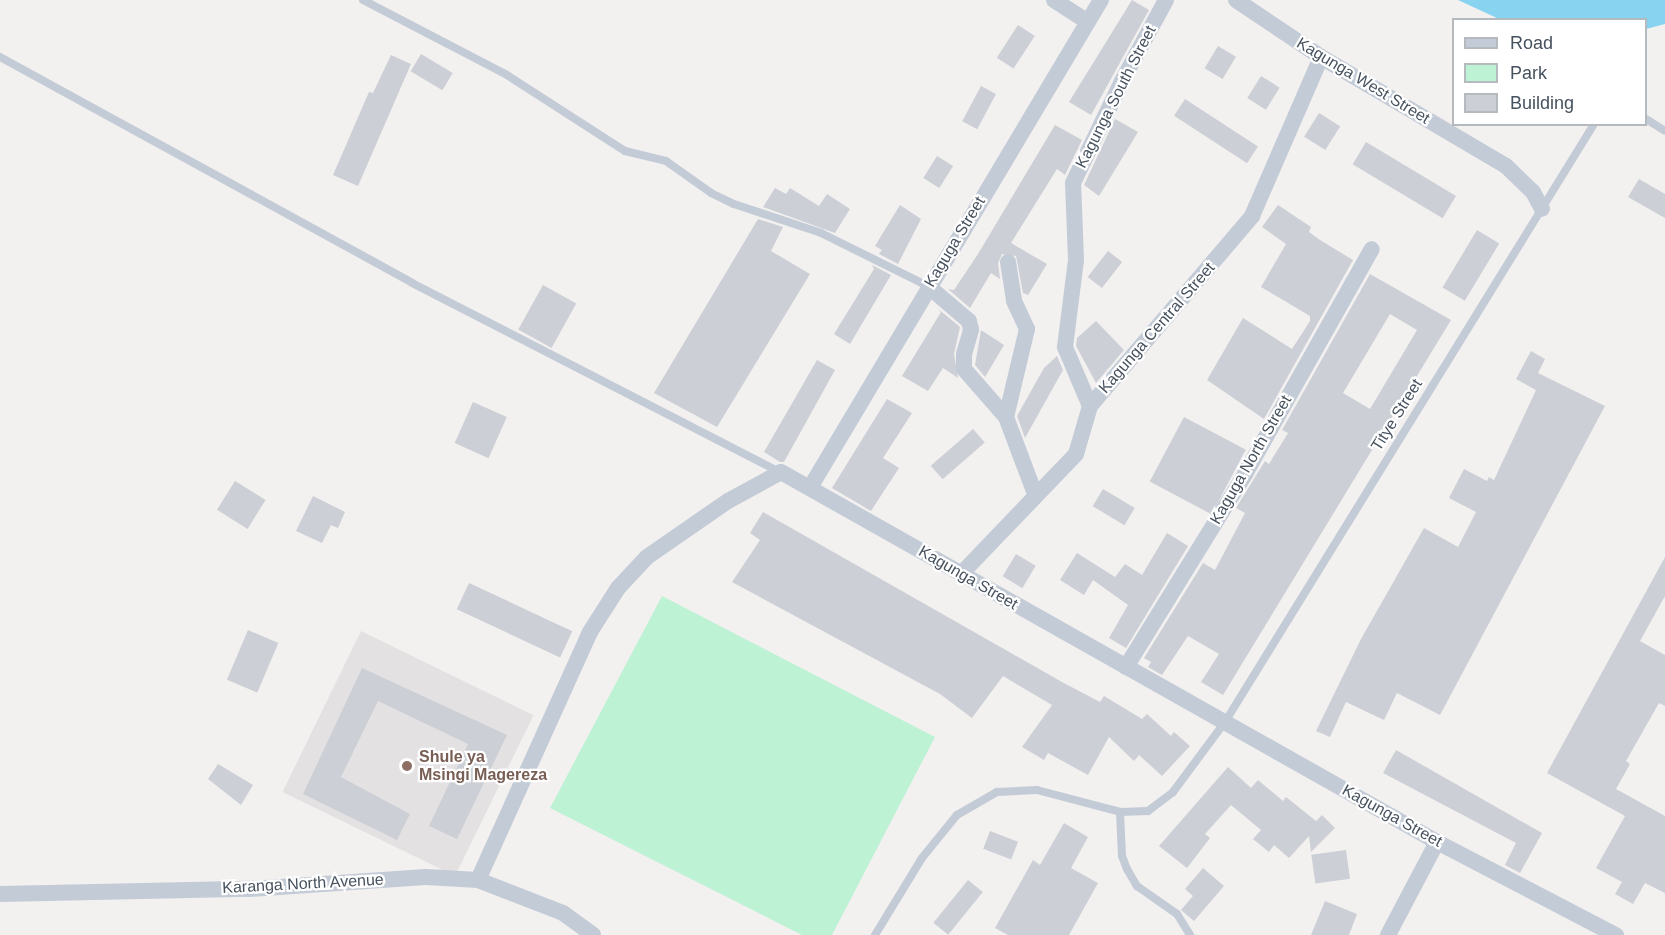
<!DOCTYPE html>
<html>
<head>
<meta charset="utf-8">
<style>
	body { margin:0 }
	#map { position:relative; width:1665px; height:935px; overflow:hidden; background:#f3f0f0; font-family:Helvetica,sans-serif }
	div>[style] { position:absolute }
	.education>* { inset:0; background:#e4e1e2; transform-origin:0 0 }
	.green>* { inset:0; background:#bdf2d5 }
	.water>* { inset:0; background:#88d4f0 }
	.building>* { inset:0; background:#cccfd5; transform-origin:0 0 }
	.service>* { height:8px; margin:-4px; padding:0 4px; transform-origin:4px; border-radius:4px; background:#c3cbd6 }
	.minor>* { height:16px; margin:-8px; padding:0 8px; transform-origin:8px; border-radius:8px; background:#c3cbd6 }
	.dots>* { width:16px; height:16px; translate:-50% -50%; box-sizing:border-box; border:3px solid #fff; border-radius:50% }
	span { translate:-50% -50%; white-space:nowrap; text-align:center; line-height:1.15; -webkit-text-stroke:4.5px #fff; paint-order:stroke }
	.street-label { font-size:16px; color:#47525f }
	.education-label { font-size:16px; color:#785e54; font-weight:700 }
	.left { translate:0 -50%; text-align:left }
	.legend { position:absolute; left:1452px; top:18px; width:195px; height:108px; box-sizing:border-box; background:#fff; border:2px solid #b5babf; margin:0; padding:8px 10px; list-style:none; font-size:18px; color:#47525f }
	.legend li { display:flex; align-items:center; gap:12px; height:30px }
	.legend b { width:30px; border:2px solid #b5babf }
</style>
</head>
<body>
<div id="map">
	<div class="education">
		<i style="left:361px;top:631px;width:192px;height:179px;rotate:26deg"></i>
	</div>
	<div class="green">
		<i style="clip-path:polygon(662px 596px,935px 737px,832px 935px,802px 935px,550px 808px)"></i>
	</div>
	<div class="water">
		<i style="clip-path:polygon(1458px 0,1665px 0,1665px 24px,1646px 29px,1646px 20px,1499px 19px)"></i>
	</div>
	<div class="building">
		<i style="clip-path:polygon(1132px 0,1149px 10px,1091px 115px,1069px 102px)"></i>
		<i style="left:1018px;top:25px;width:20px;height:39px;rotate:33deg"></i>
		<i style="left:1218px;top:46px;width:21px;height:26px;rotate:31deg"></i>
		<i style="left:421px;top:54px;width:37px;height:20px;rotate:31deg"></i>
		<i style="clip-path:polygon(391px 55px,411px 64px,358px 186px,333px 175px,369px 92px,373px 93px)"></i>
		<i style="left:1261px;top:76px;width:22px;height:26px;rotate:32deg"></i>
		<i style="left:981px;top:86px;width:17px;height:40px;rotate:28deg"></i>
		<i style="left:1185px;top:99px;width:87px;height:20px;rotate:33deg"></i>
		<i style="left:1319px;top:113px;width:25px;height:28px;rotate:32deg"></i>
		<i style="clip-path:polygon(1115px 119px,1138px 132px,1099px 196px,1084px 185px)"></i>
		<i style="clip-path:polygon(1055px 125px,1082px 140px,1065px 175px,1057px 169px,1011px 243px,1047px 264px,1028px 295px,1023px 293px,1016px 256px,1002px 254px,998px 263px,1000px 279px,991px 273px,970px 308px,948px 289px,954px 290px,978px 254px)"></i>
		<i style="left:1366px;top:142px;width:105px;height:26px;rotate:31deg"></i>
		<i style="left:937px;top:156px;width:19px;height:26px;rotate:32deg"></i>
		<i style="clip-path:polygon(1639px 179px,1665px 194px,1665px 218px,1628px 197px)"></i>
		<i style="clip-path:polygon(775px 188px,786px 194px,790px 188px,819px 206px,827px 194px,850px 209px,835px 233px,763px 207px)"></i>
		<i style="clip-path:polygon(900px 205px,921px 219px,898px 264px,879px 254px,882px 250px,875px 246px)"></i>
		<i style="clip-path:polygon(1278px 205px,1311px 227px,1309px 232px,1320px 240px,1353px 260px,1264px 419px,1207px 380px,1243px 318px,1292px 349px,1310px 321px,1310px 316px,1261px 287px,1286px 244px,1262px 227px)"></i>
		<i style="clip-path:polygon(758px 219px,783px 227px,771px 251px,810px 274px,717px 427px,654px 393px)"></i>
		<i style="left:1477px;top:230px;width:26px;height:67px;rotate:31deg"></i>
		<i style="left:1108px;top:251px;width:18px;height:33px;rotate:38deg"></i>
		<i style="clip-path:polygon(872px 265px,891px 275px,850px 344px,834px 334px,874px 269px)"></i>
		<i style="clip-path:polygon(evenodd,1370px 274px,1451px 320px,1223px 695px,1201px 682px,1219px 654px,1188px 636px,1162px 675px,1148px 667px,1151px 662px,1144px 658px,1203px 563px,1215px 570px,1245px 513px,1236px 508px,1265px 461px,1269px 464px,1288px 433px,1282px 430px,1370px 274px,1390px 314px,1417px 330px,1370px 409px,1343px 393px,1390px 314px)"></i>
		<i style="left:543px;top:285px;width:38px;height:51px;rotate:29deg"></i>
		<i style="clip-path:polygon(937px 308px,960px 327px,954px 354px,958px 378px,943px 368px,928px 391px,902px 376px,941px 312px)"></i>
		<i style="clip-path:polygon(1096px 321px,1124px 350px,1096px 383px,1076px 346px,1077px 338px)"></i>
		<i style="clip-path:polygon(981px 330px,1004px 345px,985px 377px,975px 365px)"></i>
		<i style="clip-path:polygon(1531px 351px,1545px 359px,1538px 373px,1605px 406px,1440px 715px,1397px 693px,1384px 720px,1346px 702px,1330px 737px,1316px 731px,1361px 639px,1424px 528px,1458px 547px,1476px 512px,1449px 498px,1464px 469px,1487px 481px,1489px 477px,1494px 480px,1536px 390px,1516px 379px)"></i>
		<i style="clip-path:polygon(1057px 356px,1063px 370px,1025px 438px,1017px 416px,1044px 368px)"></i>
		<i style="clip-path:polygon(817px 360px,835px 370px,784px 462px,780px 462px,764px 452px)"></i>
		<i style="clip-path:polygon(887px 399px,912px 413px,883px 458px,899px 468px,871px 511px,832px 488px)"></i>
		<i style="left:473px;top:402px;width:37px;height:45px;rotate:24deg"></i>
		<i style="left:1184px;top:417px;width:70px;height:73px;rotate:28deg"></i>
		<i style="left:973px;top:429px;width:18px;height:56px;rotate:49deg"></i>
		<i style="left:235px;top:481px;width:36px;height:34px;rotate:32deg"></i>
		<i style="left:1103px;top:489px;width:37px;height:20px;rotate:31deg"></i>
		<i style="clip-path:polygon(313px 496px,345px 512px,338px 528px,331px 525px,322px 543px,296px 531px)"></i>
		<i style="clip-path:polygon(763px 512px,1062px 682px,1100px 702px,1104px 696px,1142px 719px,1147px 714px,1171px 736px,1174px 732px,1190px 746px,1162px 776px,1139px 755px,1134px 761px,1109px 737px,1088px 775px,1048px 753px,1044px 760px,1022px 747px,1052px 705px,1003px 676px,972px 718px,940px 694px,732px 582px,760px 540px,750px 533px)"></i>
		<i style="clip-path:polygon(1167px 533px,1188px 546px,1126px 648px,1109px 638px,1128px 605px,1093px 580px,1084px 595px,1060px 580px,1077px 553px,1115px 577px,1125px 564px,1142px 575px)"></i>
		<i style="left:1016px;top:554px;width:23px;height:26px;rotate:31deg"></i>
		<i style="clip-path:polygon(1665px 557px,1665px 596px,1640px 641px,1665px 655px,1665px 706px,1659px 703px,1626px 761px,1630px 764px,1616px 789px,1665px 816px,1665px 893px,1645px 883px,1633px 904px,1615px 894px,1622px 882px,1596px 868px,1625px 816px,1547px 773px)"></i>
		<i style="left:469px;top:583px;width:114px;height:29px;rotate:25deg"></i>
		<i style="left:248px;top:630px;width:33px;height:54px;rotate:23deg"></i>
		<i style="clip-path:polygon(362px 668px,507px 735px,457px 839px,429px 826px,468px 744px,378px 701px,341px 777px,410px 814px,397px 840px,303px 794px)"></i>
		<i style="clip-path:polygon(1396px 750px,1542px 833px,1520px 873px,1505px 865px,1516px 843px,1383px 773px)"></i>
		<i style="clip-path:polygon(218px 764px,253px 785px,241px 805px,208px 779px)"></i>
		<i style="clip-path:polygon(1228px 767px,1251px 788px,1258px 780px,1283px 801px,1286px 797px,1316px 821px,1322px 815px,1335px 828px,1311px 852px,1309px 836px,1289px 858px,1274px 845px,1269px 852px,1253px 839px,1261px 830px,1231px 805px,1205px 834px,1210px 838px,1187px 868px,1159px 846px)"></i>
		<i style="clip-path:polygon(1064px 823px,1088px 837px,1071px 868px,1098px 883px,1069px 935px,1008px 935px,995px 928px,1033px 860px,1040px 865px)"></i>
		<i style="left:990px;top:831px;width:30px;height:19px;rotate:21deg"></i>
		<i style="left:1346px;top:850px;width:29px;height:35px;rotate:82deg"></i>
		<i style="clip-path:polygon(1203px 868px,1224px 886px,1194px 921px,1181px 910px,1193px 896px,1185px 889px)"></i>
		<i style="left:968px;top:880px;width:19px;height:55px;rotate:39deg"></i>
		<i style="clip-path:polygon(1325px 901px,1357px 914px,1349px 935px,1311px 935px)"></i>
	</div>
	<div class="service">
		<i style="left:363px;top:0;width:162px;rotate:27.5deg"></i>
		<i style="left:507px;top:75px;width:140px;rotate:32.8deg"></i>
		<i style="left:625px;top:151px;width:42px;rotate:13.7deg"></i>
		<i style="left:666px;top:161px;width:55px;rotate:35.4deg"></i>
		<i style="left:711px;top:193px;width:25px;rotate:26deg"></i>
		<i style="left:734px;top:204px;width:92px;rotate:18.4deg"></i>
		<i style="left:821px;top:233px;width:119px;rotate:26.4deg"></i>
		<i style="left:0;top:57px;width:470px;rotate:28.7deg"></i>
		<i style="left:412px;top:283px;width:414px;rotate:27.2deg"></i>
		<i style="left:1646px;top:119px;width:22px;rotate:32deg"></i>
		<i style="left:1120px;top:812px;width:44px;rotate:87.4deg"></i>
		<i style="left:1122px;top:856px;width:14px;rotate:69deg"></i>
		<i style="left:1127px;top:869px;width:20px;rotate:60deg"></i>
		<i style="left:1137px;top:886px;width:49px;rotate:35deg"></i>
		<i style="left:1177px;top:914px;width:25px;rotate:58deg"></i>
		<i style="left:875px;top:935px;width:90px;rotate:-58.6deg"></i>
		<i style="left:922px;top:858px;width:55px;rotate:-50.9deg"></i>
		<i style="left:957px;top:815px;width:46px;rotate:-29.9deg"></i>
		<i style="left:997px;top:792px;width:40px;rotate:-2.9deg"></i>
		<i style="left:1037px;top:790px;width:86px;rotate:14.8deg"></i>
		<i style="left:1120px;top:812px;width:28px;rotate:-2deg"></i>
		<i style="left:1148px;top:811px;width:31px;rotate:-37deg"></i>
		<i style="left:1173px;top:792px;width:87px;rotate:-53.4deg"></i>
		<i style="left:1225px;top:722px;width:703px;rotate:-58.32deg"></i>
	</div>
	<div class="minor">
		<i style="left:1054px;top:0;width:40px;rotate:32.9deg"></i>
		<i style="left:1236px;top:0;width:102px;rotate:33.8deg"></i>
		<i style="left:1321px;top:57px;width:215px;rotate:30.5deg"></i>
		<i style="left:1506px;top:166px;width:37px;rotate:44deg"></i>
		<i style="left:1533px;top:192px;width:19px;rotate:62deg"></i>
		<i style="left:1008px;top:262px;width:39px;rotate:81deg"></i>
		<i style="left:1014px;top:301px;width:31px;rotate:65deg"></i>
		<i style="left:1027px;top:329px;width:90px;rotate:103.4deg"></i>
		<i style="left:1006px;top:417px;width:82px;rotate:69.4deg"></i>
		<i style="left:928px;top:286px;width:54px;rotate:40.5deg"></i>
		<i style="left:969px;top:321px;width:9px;rotate:77deg"></i>
		<i style="left:971px;top:330px;width:25px;rotate:106deg"></i>
		<i style="left:964px;top:354px;width:15px;rotate:90deg"></i>
		<i style="left:964px;top:369px;width:64px;rotate:48.8deg"></i>
		<i style="left:1090px;top:406px;width:64px;rotate:-113deg"></i>
		<i style="left:1065px;top:347px;width:88px;rotate:-82.8deg"></i>
		<i style="left:1076px;top:260px;width:77px;rotate:-92.2deg"></i>
		<i style="left:1073px;top:183px;width:113px;rotate:-64.3deg"></i>
		<i style="left:1122px;top:81px;width:92px;rotate:-61.5deg"></i>
		<i style="left:811px;top:486px;width:566px;rotate:-59.18deg"></i>
		<i style="left:961px;top:574px;width:166px;rotate:-46.2deg"></i>
		<i style="left:1076px;top:454px;width:50px;rotate:-73.7deg"></i>
		<i style="left:1090px;top:406px;width:250px;rotate:-49.5deg"></i>
		<i style="left:1252px;top:216px;width:173px;rotate:-66.5deg"></i>
		<i style="left:1126px;top:667px;width:227px;rotate:-58.3deg"></i>
		<i style="left:1245px;top:474px;width:258px;rotate:-60.6deg"></i>
		<i style="left:478px;top:880px;width:272px;rotate:-65.7deg"></i>
		<i style="left:590px;top:632px;width:52px;rotate:-57.5deg"></i>
		<i style="left:618px;top:588px;width:42px;rotate:-46.9deg"></i>
		<i style="left:647px;top:557px;width:98px;rotate:-34.7deg"></i>
		<i style="left:728px;top:501px;width:60px;rotate:-28.7deg"></i>
		<i style="left:781px;top:472px;width:753px;rotate:29.42deg"></i>
		<i style="left:1437px;top:842px;width:202px;rotate:27.5deg"></i>
		<i style="left:0;top:894px;width:249px;rotate:-1.2deg"></i>
		<i style="left:249px;top:889px;width:177px;rotate:-3.9deg"></i>
		<i style="left:426px;top:877px;width:52px;rotate:3.3deg"></i>
		<i style="left:478px;top:880px;width:91px;rotate:21.2deg"></i>
		<i style="left:563px;top:913px;width:37px;rotate:36deg"></i>
		<i style="left:1388px;top:935px;width:105px;rotate:-62.2deg"></i>
	</div>
	<div class="dots">
		<i style="left:407px;top:766px;background:#8d6e63"></i>
	</div>
	<div class="street-label">
		<span style="left:1363px;top:81px;rotate:31deg">Kagunga West Street</span>
		<span style="left:1116px;top:97px;rotate:-63deg">Kagunga South Street</span>
		<span style="left:955px;top:242px;rotate:-59deg">Kaguga Street</span>
		<span style="left:1157px;top:328px;rotate:-49deg">Kagunga Central Street</span>
		<span style="left:1397px;top:415px;rotate:-58deg">Titye Street</span>
		<span style="left:1251px;top:460px;rotate:-60deg">Kaguga North Street</span>
		<span style="left:968px;top:578px;rotate:30deg">Kagunga Street</span>
		<span style="left:1392px;top:816px;rotate:29deg">Kagunga Street</span>
		<span style="left:303px;top:884px;rotate:-3deg">Karanga North Avenue</span>
	</div>
	<div class="education-label">
		<span class="left" style="left:419px;top:766px">Shule ya<br>Msingi Magereza</span>
	</div>
	<ul class="legend">
	<li><b style="height:8px;background:#c3cbd6"></b>Road</li>
	<li><b style="height:16px;background:#bdf2d5"></b>Park</li>
	<li><b style="height:16px;background:#cccfd5"></b>Building</li>
	</ul>
</div>
</body>
</html>
